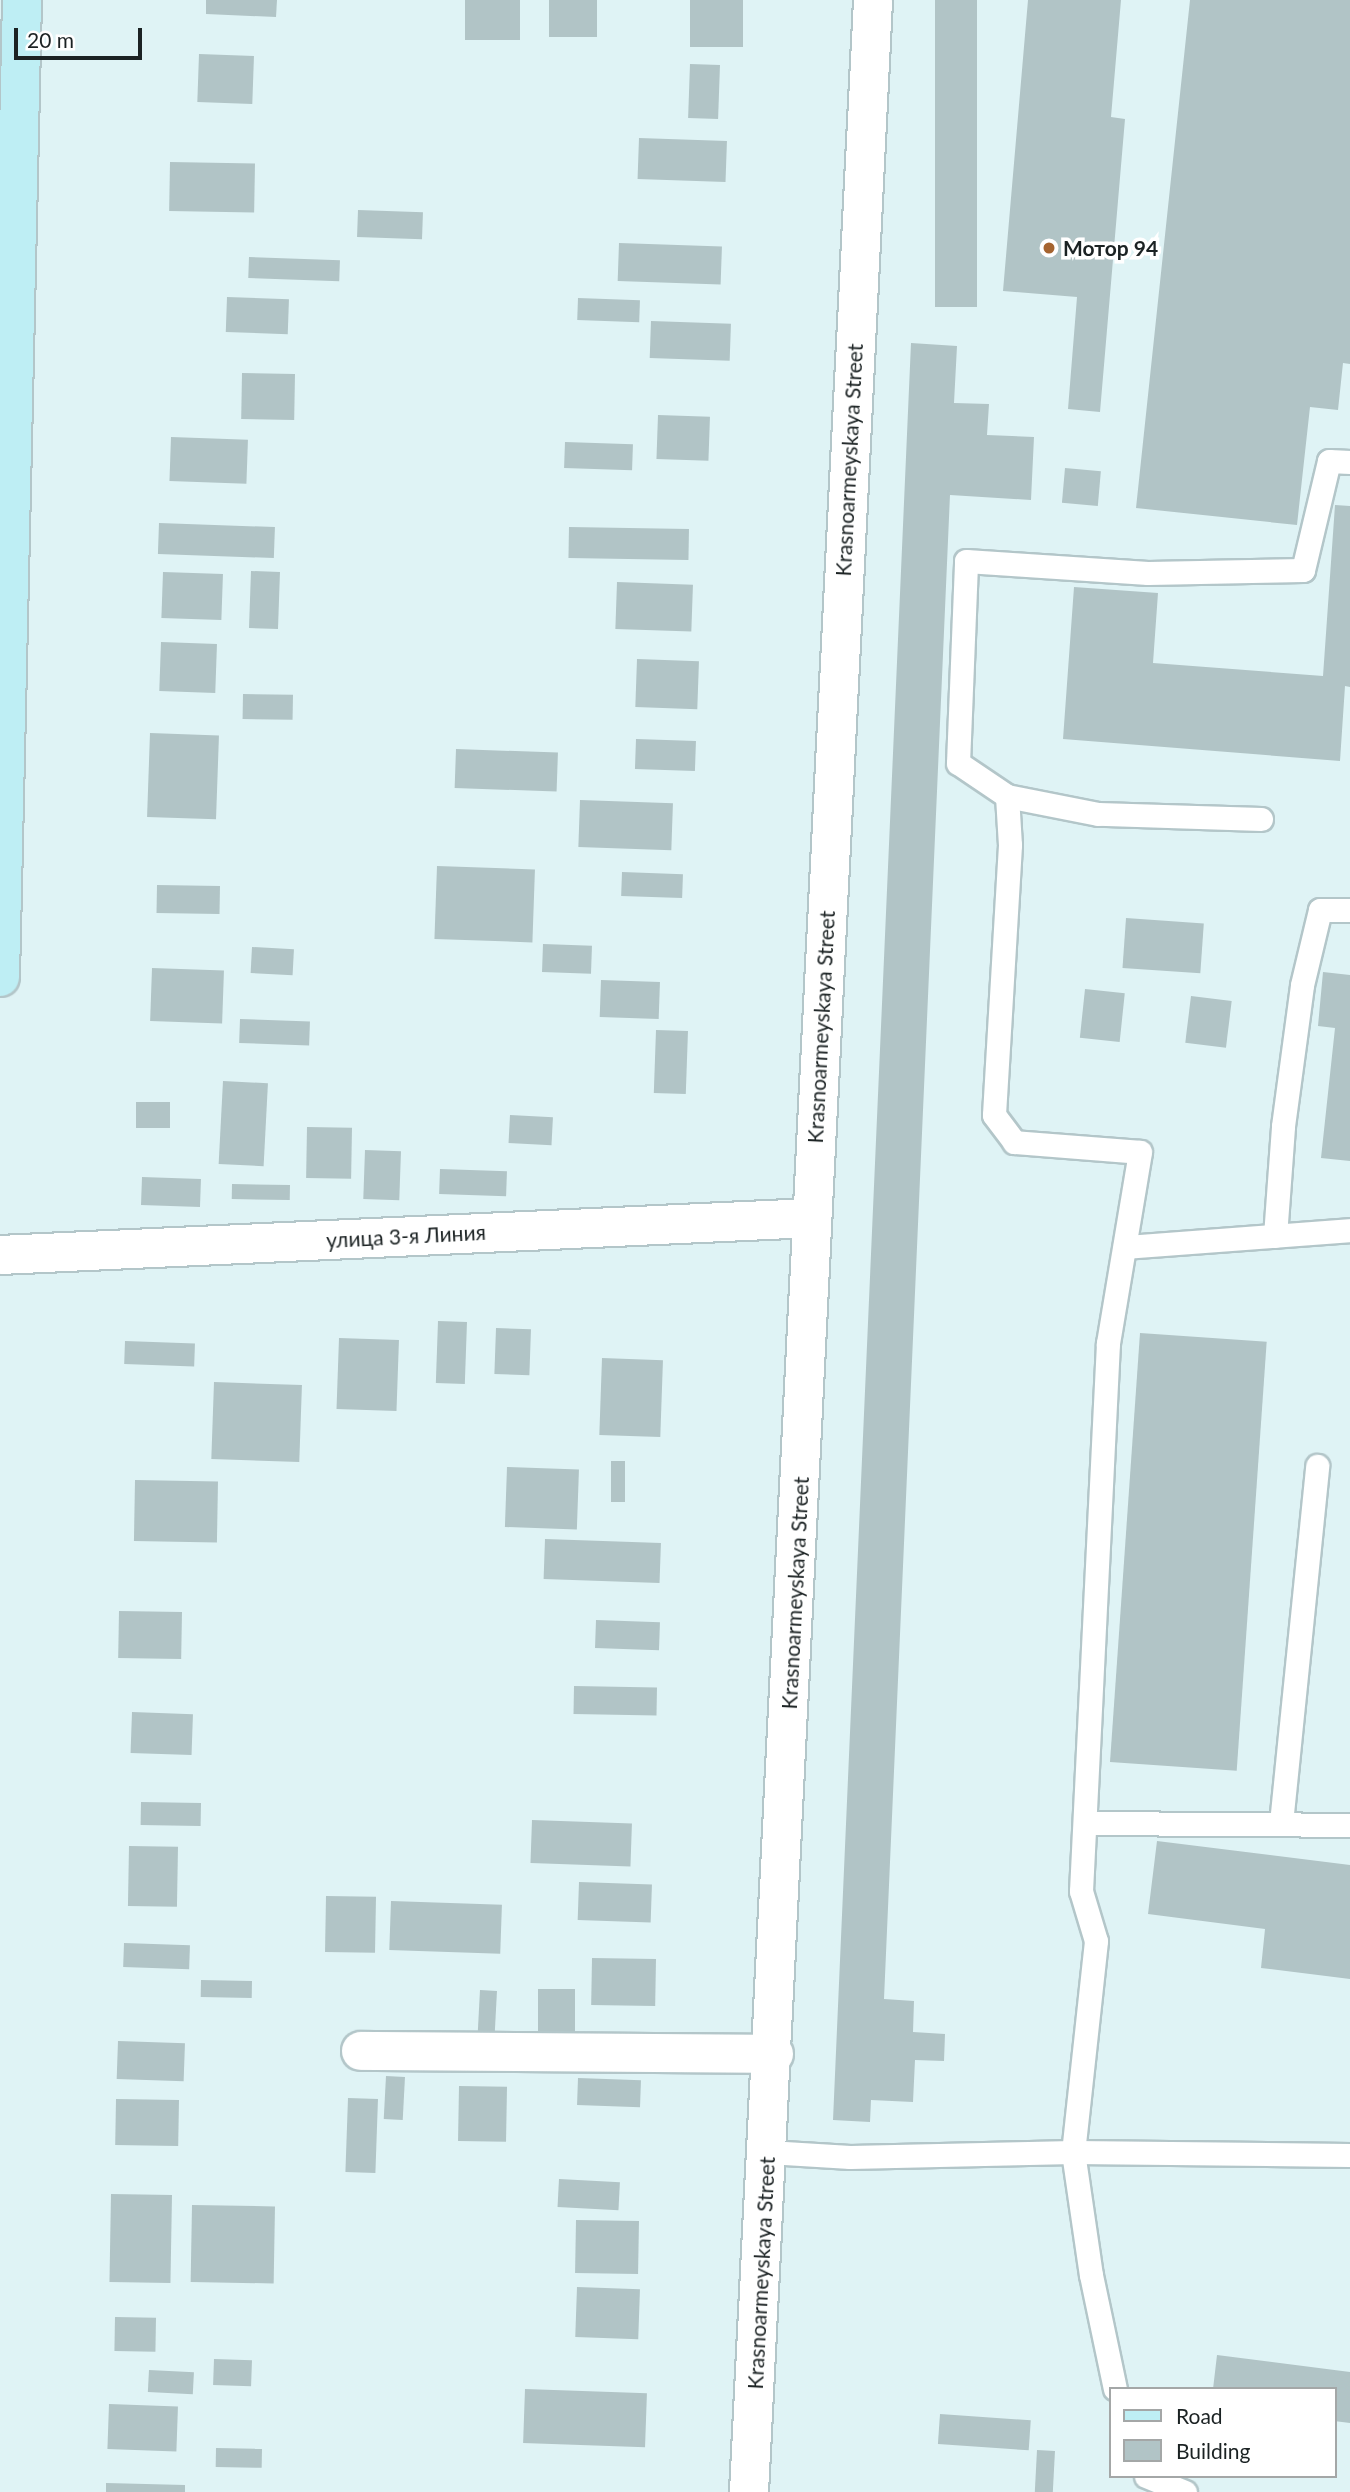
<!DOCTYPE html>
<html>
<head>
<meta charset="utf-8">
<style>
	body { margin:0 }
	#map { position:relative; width:1350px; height:2492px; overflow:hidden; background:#dff3f5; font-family:Lato,sans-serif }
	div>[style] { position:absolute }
	.building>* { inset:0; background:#b1c4c6; transform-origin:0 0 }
	.roads { filter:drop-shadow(2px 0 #b3c6c9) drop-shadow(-2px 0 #b3c6c9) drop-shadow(0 2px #b3c6c9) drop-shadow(0 -2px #b3c6c9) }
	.service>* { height:23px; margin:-11.5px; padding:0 11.5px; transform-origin:11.5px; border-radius:11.5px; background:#fff }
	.minor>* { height:38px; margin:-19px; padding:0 19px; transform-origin:19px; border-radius:19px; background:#fff }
	.secondary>* { height:38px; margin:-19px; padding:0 19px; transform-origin:19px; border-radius:19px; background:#beeef4 }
	.dots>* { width:19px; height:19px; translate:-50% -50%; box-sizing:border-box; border:4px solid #fff; border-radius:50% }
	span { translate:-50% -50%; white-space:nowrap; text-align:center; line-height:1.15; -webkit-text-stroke:7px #fff; paint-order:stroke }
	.poi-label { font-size:21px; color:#1b2223; font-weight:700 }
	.left { translate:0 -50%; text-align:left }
	.street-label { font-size:21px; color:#1b2223 }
	.legend { position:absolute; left:1109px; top:2387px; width:228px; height:91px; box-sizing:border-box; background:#fff; border:2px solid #a4a7a7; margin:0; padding:9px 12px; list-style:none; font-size:21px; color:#1b2223 }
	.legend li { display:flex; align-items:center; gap:14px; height:35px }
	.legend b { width:35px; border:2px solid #a4a7a7 }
	.scale { position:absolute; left:14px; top:28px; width:128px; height:32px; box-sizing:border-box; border:4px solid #1b2223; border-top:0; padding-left:9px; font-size:21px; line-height:24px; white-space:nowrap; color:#1b2223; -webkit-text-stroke:5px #fff; paint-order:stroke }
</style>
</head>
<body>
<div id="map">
	<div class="building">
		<i style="clip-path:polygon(206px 0,277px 0,276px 17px,206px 14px)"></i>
		<i style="left:465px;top:0;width:55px;height:40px"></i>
		<i style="left:549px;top:0;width:48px;height:37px"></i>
		<i style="left:690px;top:0;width:53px;height:47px"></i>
		<i style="left:935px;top:0;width:42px;height:307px"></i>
		<i style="clip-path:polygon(1028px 0,1121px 0,1111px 117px,1125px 119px,1100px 412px,1068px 409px,1077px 297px,1003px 291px)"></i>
		<i style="clip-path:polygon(1190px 0,1350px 0,1350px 364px,1343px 363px,1338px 410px,1310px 407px,1297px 525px,1136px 508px)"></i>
		<i style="left:199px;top:54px;width:55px;height:48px;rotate:2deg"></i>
		<i style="left:690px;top:64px;width:30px;height:54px;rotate:2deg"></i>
		<i style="left:639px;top:138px;width:88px;height:41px;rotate:2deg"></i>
		<i style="left:170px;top:162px;width:85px;height:49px;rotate:1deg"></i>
		<i style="left:358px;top:210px;width:65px;height:27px;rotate:2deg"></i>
		<i style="left:619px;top:243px;width:103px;height:38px;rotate:2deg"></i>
		<i style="left:249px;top:257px;width:91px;height:21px;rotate:2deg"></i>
		<i style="left:227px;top:297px;width:62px;height:35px;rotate:2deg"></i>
		<i style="left:578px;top:298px;width:62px;height:22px;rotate:2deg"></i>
		<i style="left:651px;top:321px;width:80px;height:37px;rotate:2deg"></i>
		<i style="clip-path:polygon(911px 343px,957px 346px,954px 403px,989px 404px,987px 435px,1034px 437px,1031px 500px,950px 495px,884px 1999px,914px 2001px,913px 2032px,945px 2034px,944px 2061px,915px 2060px,913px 2102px,871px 2100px,870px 2122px,833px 2120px)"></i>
		<i style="left:242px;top:373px;width:53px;height:46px;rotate:1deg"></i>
		<i style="left:658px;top:415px;width:52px;height:44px;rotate:2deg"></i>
		<i style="left:171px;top:437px;width:77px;height:44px;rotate:2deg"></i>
		<i style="left:565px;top:442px;width:68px;height:26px;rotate:2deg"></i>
		<i style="left:1065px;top:468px;width:36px;height:35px;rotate:5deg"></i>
		<i style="clip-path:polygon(1335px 505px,1350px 506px,1350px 687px,1345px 686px,1340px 761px,1063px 739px,1074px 587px,1158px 593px,1153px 663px,1323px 676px)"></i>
		<i style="left:159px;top:523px;width:116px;height:31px;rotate:2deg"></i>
		<i style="left:569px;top:527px;width:120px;height:31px;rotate:1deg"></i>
		<i style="left:251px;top:571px;width:29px;height:57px;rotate:2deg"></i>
		<i style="left:163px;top:572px;width:60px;height:46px;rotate:2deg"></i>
		<i style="left:617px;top:582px;width:76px;height:47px;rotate:2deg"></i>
		<i style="left:161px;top:642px;width:56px;height:49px;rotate:2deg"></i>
		<i style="left:637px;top:659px;width:62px;height:48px;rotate:2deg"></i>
		<i style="left:243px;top:694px;width:50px;height:25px;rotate:1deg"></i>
		<i style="left:150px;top:733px;width:69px;height:84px;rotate:2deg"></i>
		<i style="left:636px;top:739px;width:60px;height:30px;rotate:2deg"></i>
		<i style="left:456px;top:749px;width:102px;height:39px;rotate:2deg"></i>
		<i style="left:580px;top:800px;width:93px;height:47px;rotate:2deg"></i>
		<i style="left:437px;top:866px;width:98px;height:73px;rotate:2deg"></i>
		<i style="left:622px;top:872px;width:61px;height:24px;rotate:2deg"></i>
		<i style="left:157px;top:885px;width:63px;height:28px;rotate:1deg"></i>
		<i style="left:1126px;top:918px;width:78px;height:50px;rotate:4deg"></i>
		<i style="left:543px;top:944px;width:49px;height:28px;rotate:2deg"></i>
		<i style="left:252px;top:947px;width:42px;height:26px;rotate:3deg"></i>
		<i style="left:152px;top:968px;width:72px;height:53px;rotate:2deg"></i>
		<i style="clip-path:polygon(1323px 972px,1350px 975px,1350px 1161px,1321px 1158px,1335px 1028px,1318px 1026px)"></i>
		<i style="left:601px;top:980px;width:59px;height:37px;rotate:2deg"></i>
		<i style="left:1085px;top:989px;width:40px;height:49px;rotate:6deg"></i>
		<i style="left:1191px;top:996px;width:41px;height:47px;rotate:7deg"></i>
		<i style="left:240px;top:1019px;width:70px;height:24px;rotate:2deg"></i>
		<i style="left:656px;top:1030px;width:32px;height:63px;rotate:2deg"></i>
		<i style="left:223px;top:1081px;width:45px;height:83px;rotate:3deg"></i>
		<i style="left:136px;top:1102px;width:34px;height:26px"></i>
		<i style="left:510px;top:1115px;width:43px;height:28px;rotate:3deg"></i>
		<i style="left:307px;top:1127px;width:45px;height:51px;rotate:1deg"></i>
		<i style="left:365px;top:1150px;width:36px;height:49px;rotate:2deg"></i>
		<i style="left:440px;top:1169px;width:67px;height:25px;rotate:2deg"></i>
		<i style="left:142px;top:1177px;width:59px;height:28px;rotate:2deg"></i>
		<i style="left:232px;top:1184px;width:58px;height:15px;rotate:1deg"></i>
		<i style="left:438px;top:1321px;width:29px;height:62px;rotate:2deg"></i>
		<i style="left:496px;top:1328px;width:35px;height:46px;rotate:2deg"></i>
		<i style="left:1140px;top:1333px;width:127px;height:430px;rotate:4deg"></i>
		<i style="left:339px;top:1338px;width:60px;height:71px;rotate:2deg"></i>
		<i style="left:125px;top:1341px;width:70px;height:23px;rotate:2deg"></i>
		<i style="left:602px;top:1358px;width:61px;height:77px;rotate:2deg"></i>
		<i style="left:214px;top:1382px;width:88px;height:77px;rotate:2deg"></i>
		<i style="left:611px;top:1461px;width:14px;height:41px"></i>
		<i style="left:507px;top:1467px;width:72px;height:60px;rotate:2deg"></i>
		<i style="left:135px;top:1480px;width:83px;height:61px;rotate:1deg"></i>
		<i style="left:545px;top:1539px;width:116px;height:40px;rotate:2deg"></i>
		<i style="left:119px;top:1611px;width:63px;height:47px;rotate:1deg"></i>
		<i style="left:596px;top:1620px;width:64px;height:28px;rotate:2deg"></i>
		<i style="left:574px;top:1686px;width:83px;height:28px;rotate:1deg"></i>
		<i style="left:132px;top:1712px;width:61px;height:41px;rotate:2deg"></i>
		<i style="left:141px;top:1802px;width:60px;height:23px;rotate:1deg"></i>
		<i style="left:532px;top:1820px;width:100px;height:43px;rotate:2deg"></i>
		<i style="clip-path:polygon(1157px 1841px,1350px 1865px,1350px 1979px,1261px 1968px,1265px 1929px,1148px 1914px)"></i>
		<i style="left:129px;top:1846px;width:49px;height:60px;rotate:1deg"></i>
		<i style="left:579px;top:1882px;width:73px;height:38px;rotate:2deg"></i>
		<i style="left:326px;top:1896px;width:50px;height:56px;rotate:1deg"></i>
		<i style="left:391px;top:1901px;width:111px;height:49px;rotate:2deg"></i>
		<i style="left:124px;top:1943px;width:66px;height:24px;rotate:2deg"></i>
		<i style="left:592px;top:1958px;width:64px;height:47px;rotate:1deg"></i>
		<i style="left:201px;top:1980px;width:51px;height:17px;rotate:1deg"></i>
		<i style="left:538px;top:1989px;width:37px;height:47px"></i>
		<i style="left:480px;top:1990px;width:17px;height:43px;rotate:3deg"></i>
		<i style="left:118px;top:2041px;width:67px;height:38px;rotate:2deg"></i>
		<i style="left:386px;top:2076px;width:19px;height:43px;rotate:3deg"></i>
		<i style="left:578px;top:2078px;width:63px;height:27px;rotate:2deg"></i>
		<i style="left:459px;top:2086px;width:48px;height:55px;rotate:1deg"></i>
		<i style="left:348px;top:2098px;width:30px;height:74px;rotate:2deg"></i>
		<i style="left:116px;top:2099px;width:63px;height:46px;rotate:1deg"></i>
		<i style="left:559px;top:2179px;width:61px;height:28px;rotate:3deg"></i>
		<i style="left:111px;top:2194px;width:61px;height:88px;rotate:1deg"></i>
		<i style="left:192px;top:2205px;width:83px;height:77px;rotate:1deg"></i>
		<i style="left:576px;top:2220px;width:63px;height:53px;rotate:1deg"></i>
		<i style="left:577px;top:2287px;width:63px;height:50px;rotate:2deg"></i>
		<i style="left:115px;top:2317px;width:41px;height:34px;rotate:1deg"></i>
		<i style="clip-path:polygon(1217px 2355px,1350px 2372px,1350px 2423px,1334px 2421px,1334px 2389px,1213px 2389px)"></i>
		<i style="left:214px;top:2359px;width:38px;height:26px;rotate:2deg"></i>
		<i style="left:149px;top:2370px;width:45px;height:22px;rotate:3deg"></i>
		<i style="left:525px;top:2389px;width:122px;height:54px;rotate:2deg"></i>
		<i style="left:109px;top:2404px;width:69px;height:45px;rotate:2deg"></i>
		<i style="left:940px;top:2414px;width:91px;height:30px;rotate:4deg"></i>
		<i style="left:216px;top:2448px;width:46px;height:19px;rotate:1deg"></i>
		<i style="left:1037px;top:2450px;width:18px;height:42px;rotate:3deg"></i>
		<i style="clip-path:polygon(106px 2483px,185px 2485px,185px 2492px,106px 2492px)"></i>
	</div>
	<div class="roads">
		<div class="service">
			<i style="left:1007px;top:796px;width:49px;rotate:86.5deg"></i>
			<i style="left:1010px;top:845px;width:270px;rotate:93.4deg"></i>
			<i style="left:994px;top:1115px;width:34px;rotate:53deg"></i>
			<i style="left:1014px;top:1142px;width:126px;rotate:4.5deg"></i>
			<i style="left:1140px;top:1152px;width:194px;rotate:99.5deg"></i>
			<i style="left:1108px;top:1343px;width:549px;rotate:92.82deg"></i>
			<i style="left:1081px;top:1891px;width:52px;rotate:73.3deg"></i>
			<i style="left:1096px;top:1941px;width:212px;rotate:96.2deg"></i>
			<i style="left:1073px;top:2152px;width:124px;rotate:81.7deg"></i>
			<i style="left:1091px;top:2275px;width:116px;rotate:78.1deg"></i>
			<i style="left:1261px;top:819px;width:163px;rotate:-178.2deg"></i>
			<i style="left:1098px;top:814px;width:93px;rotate:-168.8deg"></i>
			<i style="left:1007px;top:796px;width:59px;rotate:-146deg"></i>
			<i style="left:958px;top:763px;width:202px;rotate:-87.7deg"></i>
			<i style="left:966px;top:561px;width:182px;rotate:3.8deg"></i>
			<i style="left:1148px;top:573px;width:155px;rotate:-1.1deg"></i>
			<i style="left:1303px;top:570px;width:112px;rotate:-76.6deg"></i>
			<i style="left:1329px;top:461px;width:21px;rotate:3deg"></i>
			<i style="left:1275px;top:1236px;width:110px;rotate:-85.8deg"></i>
			<i style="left:1283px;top:1126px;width:142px;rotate:-82.3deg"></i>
			<i style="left:1302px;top:985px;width:77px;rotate:-76.5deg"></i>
			<i style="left:1320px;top:910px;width:30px"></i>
			<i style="left:1125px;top:1247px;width:226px;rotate:-4.3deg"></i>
			<i style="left:1085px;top:1823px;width:265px;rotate:0.4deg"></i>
			<i style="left:1281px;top:1823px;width:359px;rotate:-84.2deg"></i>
			<i style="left:768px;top:2152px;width:82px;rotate:3.5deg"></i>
			<i style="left:850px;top:2157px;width:223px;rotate:-1.3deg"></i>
			<i style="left:1073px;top:2152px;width:277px;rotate:0.6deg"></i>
			<i style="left:1146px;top:2476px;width:42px;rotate:22.3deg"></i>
		</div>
		<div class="minor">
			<i style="left:0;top:1255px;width:813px;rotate:-2.61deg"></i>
			<i style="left:361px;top:2051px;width:413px;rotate:0.4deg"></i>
			<i style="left:749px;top:2492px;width:2495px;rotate:-87.15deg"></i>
		</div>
		<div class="secondary">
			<i style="left:0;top:977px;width:977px;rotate:-88.71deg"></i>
		</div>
	</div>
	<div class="dots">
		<i style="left:1049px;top:248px;background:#a56430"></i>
	</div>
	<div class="poi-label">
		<span class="left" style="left:1063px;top:248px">Мотор 94</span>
	</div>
	<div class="street-label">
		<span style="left:849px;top:460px;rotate:-87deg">Krasnoarmeyskaya Street</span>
		<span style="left:821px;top:1027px;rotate:-87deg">Krasnoarmeyskaya Street</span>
		<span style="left:406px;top:1236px;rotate:-3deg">улица 3-я Линия</span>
		<span style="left:795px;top:1593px;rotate:-87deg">Krasnoarmeyskaya Street</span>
		<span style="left:761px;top:2273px;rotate:-87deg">Krasnoarmeyskaya Street</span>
	</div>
	<ul class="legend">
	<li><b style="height:9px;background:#beeef4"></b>Road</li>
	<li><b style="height:19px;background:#b1c4c6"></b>Building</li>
	</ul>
	<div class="scale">20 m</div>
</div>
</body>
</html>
